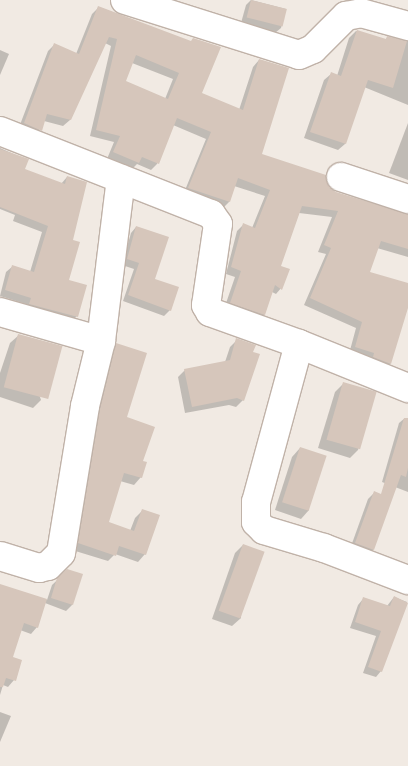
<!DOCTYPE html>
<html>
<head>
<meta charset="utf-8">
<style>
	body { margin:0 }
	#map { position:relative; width:408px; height:766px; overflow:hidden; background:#f1eae3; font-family:Quicksand,sans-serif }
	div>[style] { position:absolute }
	.shadow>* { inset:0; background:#0003 }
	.building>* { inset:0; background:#d6c6bb; transform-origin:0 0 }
	.roads { filter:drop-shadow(1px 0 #c0b2a8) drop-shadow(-1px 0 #c0b2a8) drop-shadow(0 1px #c0b2a8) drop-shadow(0 -1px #c0b2a8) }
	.minor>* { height:28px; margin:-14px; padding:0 14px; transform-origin:14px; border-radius:14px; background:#fff }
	span { translate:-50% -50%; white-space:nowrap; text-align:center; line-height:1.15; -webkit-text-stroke:4px #fff; paint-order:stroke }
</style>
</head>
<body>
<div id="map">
	<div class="shadow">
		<i style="clip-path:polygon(251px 0,286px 9px,281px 28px,275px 33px,241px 23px,246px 5px)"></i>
		<i style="clip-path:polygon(evenodd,99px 7px,190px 42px,200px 94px,239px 110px,253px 67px,259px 60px,260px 155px,336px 193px,408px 214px,408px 257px,377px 248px,368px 272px,408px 285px,408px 303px,390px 364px,384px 370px,349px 354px,356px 328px,304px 305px,326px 254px,318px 252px,332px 217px,299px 213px,279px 266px,282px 287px,276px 294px,272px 292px,264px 315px,258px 321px,224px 309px,235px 277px,226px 274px,237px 231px,243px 225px,252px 228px,265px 196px,234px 186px,229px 202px,223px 208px,183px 195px,206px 139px,173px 125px,157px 164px,151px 170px,137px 164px,132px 169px,107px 159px,114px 142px,90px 136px,111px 46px,105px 43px,70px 120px,63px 126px,44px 121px,35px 137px,18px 130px,48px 51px,54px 45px,76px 54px,92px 14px,99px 7px,132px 63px,173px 79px,165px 99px,124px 82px,132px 63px)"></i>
		<i style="clip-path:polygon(356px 31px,385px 40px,387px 38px,408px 41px,408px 105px,364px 87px,345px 144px,338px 150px,304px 138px,324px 80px,331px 74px,337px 76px,349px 38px)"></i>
		<i style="clip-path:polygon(0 50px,9px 54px,0 75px)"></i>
		<i style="clip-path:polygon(408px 123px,408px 180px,389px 173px)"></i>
		<i style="clip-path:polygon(0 148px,27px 160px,23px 170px,61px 184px,67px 177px,72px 240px,67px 281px,77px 316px,71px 322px,24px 310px,26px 304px,0 296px,6px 272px,13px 266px,30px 272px,42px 232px,13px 221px,15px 215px,0 209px)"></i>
		<i style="clip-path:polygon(136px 227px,154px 279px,170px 310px,164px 316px,123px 301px,134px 269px,122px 265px,131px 233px)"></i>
		<i style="clip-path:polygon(19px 335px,41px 400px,33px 408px,0 397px,0 373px,10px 343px)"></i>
		<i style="clip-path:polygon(237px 340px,243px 400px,236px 407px,229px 405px,185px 413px,178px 377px,185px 370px,225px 362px,230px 347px)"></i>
		<i style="clip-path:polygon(117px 344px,125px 418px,141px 477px,134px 485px,120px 481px,107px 523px,130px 531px,135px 518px,143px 510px,145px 554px,138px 562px,115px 554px,108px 561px,72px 550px,93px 418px,109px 352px)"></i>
		<i style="clip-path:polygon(344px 383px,375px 393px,358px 450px,350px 458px,318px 448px,335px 392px)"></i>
		<i style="clip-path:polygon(405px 418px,408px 419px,408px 492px,382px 482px,399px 423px)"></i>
		<i style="clip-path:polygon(300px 448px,309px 510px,301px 519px,275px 510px,292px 457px)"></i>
		<i style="clip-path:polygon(374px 493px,391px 499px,373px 550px,368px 555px,350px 549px,368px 499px)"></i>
		<i style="clip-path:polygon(243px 545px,241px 618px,232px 626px,212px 619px,235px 553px)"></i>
		<i style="clip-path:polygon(68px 570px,81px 575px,72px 605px,66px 611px,45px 603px,37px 627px,31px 634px,20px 630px,11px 658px,14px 680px,8px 687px,3px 685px,0 695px,0 585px,47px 600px,52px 585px)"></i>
		<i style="clip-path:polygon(394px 597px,407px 602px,381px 671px,376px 677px,363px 673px,376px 636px,350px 628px,358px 605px,363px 599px,387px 606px)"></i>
		<i style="clip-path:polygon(0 712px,11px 716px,0 742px)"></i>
	</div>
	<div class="building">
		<i style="left:251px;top:0;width:37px;height:18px;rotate:14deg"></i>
		<i style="clip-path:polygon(evenodd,98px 6px,191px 41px,193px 38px,221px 47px,202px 93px,243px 110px,259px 59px,289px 68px,262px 154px,326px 175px,329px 187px,336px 192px,408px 214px,408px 249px,381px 241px,370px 272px,408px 283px,408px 308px,391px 364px,373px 357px,374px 353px,355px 347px,362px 322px,310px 298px,331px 248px,324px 245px,338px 211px,302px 206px,281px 266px,290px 269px,282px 290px,275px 285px,265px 315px,230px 303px,241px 271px,231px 267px,243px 223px,255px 228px,270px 190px,238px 178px,230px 202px,188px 188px,211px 132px,177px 118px,159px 164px,142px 157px,139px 163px,113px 152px,120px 136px,96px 130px,117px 39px,109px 37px,71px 120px,47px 114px,42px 131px,24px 123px,54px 43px,79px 54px,98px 6px,136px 55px,179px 73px,168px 99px,126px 81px,136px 55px)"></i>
		<i style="clip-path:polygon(357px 30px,386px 39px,387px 36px,407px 41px,393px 88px,368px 80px,346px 144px,310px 132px,331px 72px,341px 76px)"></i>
		<i style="clip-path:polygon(0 149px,29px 159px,25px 169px,65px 184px,67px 176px,87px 182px,73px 240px,80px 242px,69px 280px,87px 285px,78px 317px,29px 304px,31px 298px,5px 290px,12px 265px,34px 272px,48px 226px,0 207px)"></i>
		<i style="clip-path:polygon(136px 226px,169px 237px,155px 279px,179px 287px,171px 311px,128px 295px,139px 263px,127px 259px)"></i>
		<i style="left:18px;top:334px;width:46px;height:55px;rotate:15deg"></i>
		<i style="clip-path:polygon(236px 338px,256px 345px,253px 352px,260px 354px,244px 401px,237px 398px,192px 407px,184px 369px,230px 360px)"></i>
		<i style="clip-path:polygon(116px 343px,147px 353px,127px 417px,155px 427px,143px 461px,147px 462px,142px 478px,124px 473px,109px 522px,134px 531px,142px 509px,160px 515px,146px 555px,119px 546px,116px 556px,78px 543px,100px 409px)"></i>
		<i style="left:343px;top:382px;width:35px;height:60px;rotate:16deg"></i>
		<i style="clip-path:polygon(404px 418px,408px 418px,408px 468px,406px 477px,401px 475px,374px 550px,355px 543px,374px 491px,381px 494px)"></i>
		<i style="left:300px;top:447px;width:28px;height:58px;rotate:18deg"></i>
		<i style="left:243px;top:544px;width:23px;height:71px;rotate:20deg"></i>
		<i style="clip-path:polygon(67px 569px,83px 574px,73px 605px,51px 598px,57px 578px)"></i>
		<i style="clip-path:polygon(0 584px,47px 599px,38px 628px,24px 623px,13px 657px,22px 660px,16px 681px,6px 678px,3px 687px,0 687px)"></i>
		<i style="clip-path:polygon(394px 596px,408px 603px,382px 672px,368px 667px,381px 631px,355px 622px,363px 597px,390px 606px)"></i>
	</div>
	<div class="roads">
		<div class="minor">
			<i style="left:125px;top:0;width:182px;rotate:17.5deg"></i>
			<i style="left:299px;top:55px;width:15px;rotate:-23deg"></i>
			<i style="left:313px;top:49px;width:47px;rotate:-45deg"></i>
			<i style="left:346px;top:16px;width:15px;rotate:-11deg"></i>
			<i style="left:361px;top:13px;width:49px;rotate:15.5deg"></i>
			<i style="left:0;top:131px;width:227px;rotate:21.5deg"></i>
			<i style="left:211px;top:214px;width:12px;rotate:55deg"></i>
			<i style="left:218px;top:224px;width:82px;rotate:98.4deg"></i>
			<i style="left:206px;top:305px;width:8px;rotate:60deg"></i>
			<i style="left:210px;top:312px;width:95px;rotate:19.8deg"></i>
			<i style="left:299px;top:344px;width:164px;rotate:105.2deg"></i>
			<i style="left:256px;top:502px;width:20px;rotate:90deg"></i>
			<i style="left:256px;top:522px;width:11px;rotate:45deg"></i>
			<i style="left:264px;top:530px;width:63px;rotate:16.7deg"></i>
			<i style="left:324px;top:548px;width:90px;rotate:20.9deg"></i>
			<i style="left:341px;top:177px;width:71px;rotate:18.2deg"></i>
			<i style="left:0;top:312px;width:105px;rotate:16deg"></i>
			<i style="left:299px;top:344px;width:118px;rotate:22deg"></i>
			<i style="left:0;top:556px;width:41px;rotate:17.1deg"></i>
			<i style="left:39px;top:568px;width:9px;rotate:-13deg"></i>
			<i style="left:48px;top:566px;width:18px;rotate:-45deg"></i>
			<i style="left:61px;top:553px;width:149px;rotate:-80.7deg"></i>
			<i style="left:85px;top:406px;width:67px;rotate:-76.2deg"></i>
			<i style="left:101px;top:341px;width:163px;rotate:-83deg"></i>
		</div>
	</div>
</div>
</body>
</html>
